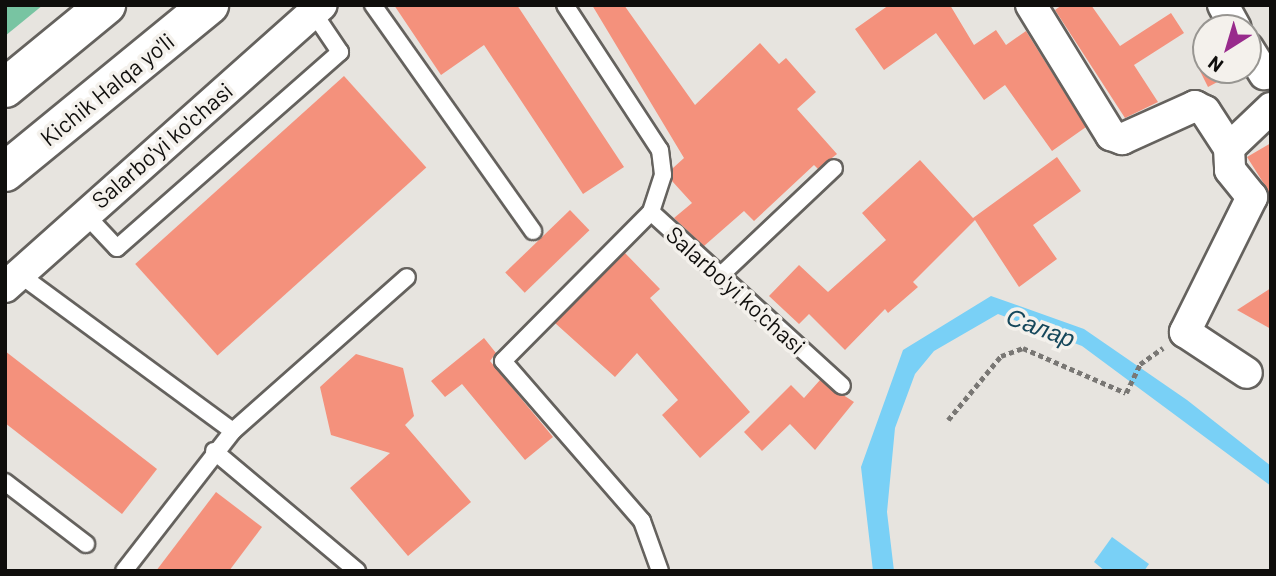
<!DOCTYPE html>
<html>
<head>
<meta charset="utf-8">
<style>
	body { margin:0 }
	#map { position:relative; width:1276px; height:576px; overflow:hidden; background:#e7e4df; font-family:Barlow,sans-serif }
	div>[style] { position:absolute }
	.green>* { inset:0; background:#78c4a2 }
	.water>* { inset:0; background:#79d0f6 }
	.building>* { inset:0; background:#f4917c; transform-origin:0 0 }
	.path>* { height:4.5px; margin-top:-2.25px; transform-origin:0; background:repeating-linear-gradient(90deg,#797774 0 5px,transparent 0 8.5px) }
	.roads { filter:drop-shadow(2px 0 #65625e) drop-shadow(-2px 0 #65625e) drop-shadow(0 2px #65625e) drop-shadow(0 -2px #65625e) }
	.service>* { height:16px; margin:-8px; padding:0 8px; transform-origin:8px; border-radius:8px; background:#fff }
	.minor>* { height:30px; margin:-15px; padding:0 15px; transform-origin:15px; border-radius:15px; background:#fff }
	.trunk>* { height:38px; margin:-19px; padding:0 19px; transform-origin:19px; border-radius:19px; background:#fff }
	span { translate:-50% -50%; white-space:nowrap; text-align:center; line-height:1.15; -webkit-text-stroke:7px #f4f1ec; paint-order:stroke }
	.street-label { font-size:23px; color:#0f0e0c }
	.water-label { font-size:24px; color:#15475b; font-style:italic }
	.frame { position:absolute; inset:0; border:7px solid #0f0e0c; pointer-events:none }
	.north { position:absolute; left:1192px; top:14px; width:70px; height:70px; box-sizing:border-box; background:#f4f1ec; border:2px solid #989692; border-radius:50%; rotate:217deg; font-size:19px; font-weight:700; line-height:28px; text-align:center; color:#0f0e0c }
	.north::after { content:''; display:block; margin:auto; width:24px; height:32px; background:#982b8c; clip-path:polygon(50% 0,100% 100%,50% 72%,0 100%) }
</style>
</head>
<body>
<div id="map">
	<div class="green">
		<i style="clip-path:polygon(5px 5px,43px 5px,5px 36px)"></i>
	</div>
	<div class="water">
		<i style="clip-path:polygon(991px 296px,1084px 329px,1187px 400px,1271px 466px,1271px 486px,1082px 346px,998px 314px,934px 351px,915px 374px,895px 428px,887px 512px,894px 571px,873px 571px,861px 467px,903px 350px)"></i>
		<i style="clip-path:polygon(1112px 537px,1149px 564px,1144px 571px,1105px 571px,1094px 562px)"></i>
	</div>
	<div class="building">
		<i style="clip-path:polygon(394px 5px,517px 5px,624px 167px,583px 194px,484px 45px,441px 75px)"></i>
		<i style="clip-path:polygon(592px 5px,624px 5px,695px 105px,760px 43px,779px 64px,786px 58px,816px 92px,797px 109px,837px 154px,818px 169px,814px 165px,754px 221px,744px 211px,704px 246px,674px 218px,692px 203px,672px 181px,673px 168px,684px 158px)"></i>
		<i style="clip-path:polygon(889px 5px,950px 5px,974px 45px,996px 30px,1006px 45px,1026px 31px,1086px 127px,1052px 151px,1005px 85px,984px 100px,936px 33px,884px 70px,855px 29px)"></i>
		<i style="clip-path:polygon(1062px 5px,1091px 5px,1120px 46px,1171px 13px,1184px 33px,1134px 65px,1158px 102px,1125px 118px,1055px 10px)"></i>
		<i style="clip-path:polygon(1206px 55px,1206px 70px,1240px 70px,1208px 87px,1195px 61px)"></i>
		<i style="left:344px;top:76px;width:123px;height:281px;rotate:48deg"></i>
		<i style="clip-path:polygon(1271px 143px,1271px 206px,1266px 187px,1247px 157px)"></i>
		<i style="clip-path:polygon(1057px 157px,1081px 191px,1033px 225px,1057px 259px,1019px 287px,975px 220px,913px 282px,918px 287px,888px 313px,885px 309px,845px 350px,809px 314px,799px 324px,769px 296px,799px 265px,828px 292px,886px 240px,862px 213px,920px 160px,973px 218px)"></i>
		<i style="left:570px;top:210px;width:28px;height:90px;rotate:46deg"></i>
		<i style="clip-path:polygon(625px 253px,660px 289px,650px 298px,750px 412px,700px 458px,662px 415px,678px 400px,637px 353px,615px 377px,555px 323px)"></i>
		<i style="clip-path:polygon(1271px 288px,1271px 329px,1237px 310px)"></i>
		<i style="clip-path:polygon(484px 338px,496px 353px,490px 361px,553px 437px,525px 460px,462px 384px,445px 397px,431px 381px)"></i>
		<i style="clip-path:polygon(5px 351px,157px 469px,122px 514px,5px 423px)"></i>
		<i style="clip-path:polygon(356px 354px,403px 368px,414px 416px,405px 425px,471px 502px,408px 556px,350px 488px,390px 453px,331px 435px,320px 387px)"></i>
		<i style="clip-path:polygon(820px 380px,854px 402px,815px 450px,790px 424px,762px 451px,744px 432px,791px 385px,804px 398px)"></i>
		<i style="clip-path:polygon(216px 492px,262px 527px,229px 571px,156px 571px)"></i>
	</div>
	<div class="path">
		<i style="left:948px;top:420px;width:83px;rotate:-50.4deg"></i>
		<i style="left:1001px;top:356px;width:23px;rotate:-20deg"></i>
		<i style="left:1023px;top:348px;width:112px;rotate:23.6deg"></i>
		<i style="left:1126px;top:393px;width:32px;rotate:-64deg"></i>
		<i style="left:1140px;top:364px;width:28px;rotate:-35deg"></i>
	</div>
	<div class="roads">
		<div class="service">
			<i style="left:373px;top:5px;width:277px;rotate:54.7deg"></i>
			<i style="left:565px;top:5px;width:173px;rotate:56.8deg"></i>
			<i style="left:660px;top:150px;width:25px;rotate:83deg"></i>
			<i style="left:663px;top:175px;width:39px;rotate:108deg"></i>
			<i style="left:651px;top:212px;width:258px;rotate:42.3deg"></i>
			<i style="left:651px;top:212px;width:210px;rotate:134.8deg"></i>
			<i style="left:503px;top:361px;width:212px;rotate:49deg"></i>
			<i style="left:642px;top:521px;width:53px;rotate:70.2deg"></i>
			<i style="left:84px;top:213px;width:48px;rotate:46.7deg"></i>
			<i style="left:117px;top:248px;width:297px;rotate:-41.3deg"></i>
			<i style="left:340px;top:52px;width:48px;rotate:-124deg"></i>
			<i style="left:19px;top:274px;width:265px;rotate:36.3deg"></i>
			<i style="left:233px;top:431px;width:177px;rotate:127.9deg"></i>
			<i style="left:722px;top:274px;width:154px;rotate:-43.4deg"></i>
			<i style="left:233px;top:431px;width:232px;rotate:-41.5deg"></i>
			<i style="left:214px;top:451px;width:187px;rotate:40deg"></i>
			<i style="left:5px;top:482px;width:102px;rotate:37.4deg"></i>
		</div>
		<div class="minor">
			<i style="left:1031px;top:5px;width:153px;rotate:58.4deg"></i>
			<i style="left:1111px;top:135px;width:12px;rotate:20deg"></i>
			<i style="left:1122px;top:139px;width:80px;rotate:-24.3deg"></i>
			<i style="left:1195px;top:106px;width:11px;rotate:27deg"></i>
			<i style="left:1205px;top:111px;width:44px;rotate:57deg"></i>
			<i style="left:1229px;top:148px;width:58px;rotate:-43.6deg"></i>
			<i style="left:1223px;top:5px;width:26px;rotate:61deg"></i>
			<i style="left:1248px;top:48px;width:31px;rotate:58deg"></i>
			<i style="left:1229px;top:148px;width:22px;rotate:87deg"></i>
			<i style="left:1230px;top:170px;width:35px;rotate:51deg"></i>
			<i style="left:1252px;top:197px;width:151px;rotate:116.4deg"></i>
			<i style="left:1185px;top:332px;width:74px;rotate:33.5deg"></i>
			<i style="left:5px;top:287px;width:424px;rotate:-41.7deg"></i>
		</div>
		<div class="trunk">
			<i style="left:5px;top:88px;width:131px;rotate:-39.4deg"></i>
			<i style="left:5px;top:172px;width:264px;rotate:-39.3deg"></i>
		</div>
	</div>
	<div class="street-label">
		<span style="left:107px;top:89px;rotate:-39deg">Kichik Halqa yo'li</span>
		<span style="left:162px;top:145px;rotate:-41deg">Salarbo'yi ko'chasi</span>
		<span style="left:736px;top:290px;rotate:42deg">Salarbo'yi ko'chasi</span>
	</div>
	<div class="water-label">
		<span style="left:1041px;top:327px;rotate:20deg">Салар</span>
	</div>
	<div class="frame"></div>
	<div class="north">N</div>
</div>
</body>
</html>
